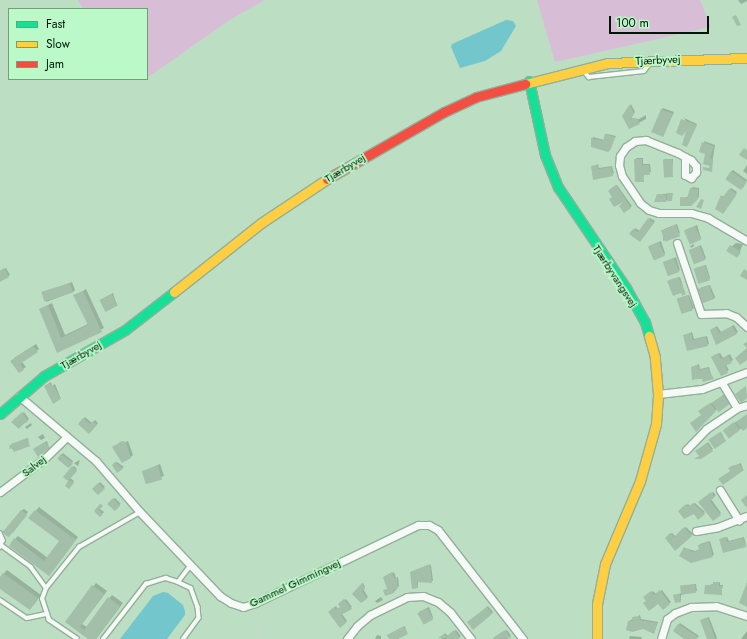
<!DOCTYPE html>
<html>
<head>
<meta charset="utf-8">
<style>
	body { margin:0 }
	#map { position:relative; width:747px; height:639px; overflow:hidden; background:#bcdfc3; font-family:Jost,sans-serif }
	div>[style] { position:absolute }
	.green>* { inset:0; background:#d8bdd7 }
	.water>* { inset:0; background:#73c6cb }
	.shadow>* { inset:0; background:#0003; transform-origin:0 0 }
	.building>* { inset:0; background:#a3bea9; transform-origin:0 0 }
	.path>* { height:1px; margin-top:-0.5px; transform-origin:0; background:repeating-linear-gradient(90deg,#cbd6ce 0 2px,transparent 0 4px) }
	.roads { filter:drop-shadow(1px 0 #93af99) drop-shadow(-1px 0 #93af99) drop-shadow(0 1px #93af99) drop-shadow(0 -1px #93af99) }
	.lane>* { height:3.5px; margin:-1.75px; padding:0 1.75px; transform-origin:1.75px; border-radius:1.75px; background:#f5faf6 }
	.street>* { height:7px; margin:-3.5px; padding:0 3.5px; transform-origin:3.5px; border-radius:3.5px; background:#f5faf6 }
	.fast>* { height:9px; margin:-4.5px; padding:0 4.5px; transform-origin:4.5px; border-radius:4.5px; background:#16e098 }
	.slow>* { height:9px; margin:-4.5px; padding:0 4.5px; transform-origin:4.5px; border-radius:4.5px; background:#ffcf43 }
	.jam>* { height:9px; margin:-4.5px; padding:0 4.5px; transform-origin:4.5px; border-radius:4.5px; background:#f24e42 }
	span { translate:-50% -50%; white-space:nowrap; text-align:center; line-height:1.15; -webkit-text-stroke:3.5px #bbfac8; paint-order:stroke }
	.street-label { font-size:11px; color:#011706 }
	.legend { position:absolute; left:8px; top:8px; width:140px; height:72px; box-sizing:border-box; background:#bbfac8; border:1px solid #719f7a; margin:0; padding:5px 7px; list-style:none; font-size:12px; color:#011706 }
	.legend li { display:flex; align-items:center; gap:8px; height:20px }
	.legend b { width:20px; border:1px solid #719f7a }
	.scale { position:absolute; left:609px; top:16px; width:100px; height:18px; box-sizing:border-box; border:2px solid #011706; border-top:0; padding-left:5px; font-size:12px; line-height:14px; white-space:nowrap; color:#011706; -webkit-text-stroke:3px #bbfac8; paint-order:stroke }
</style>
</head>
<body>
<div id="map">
	<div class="green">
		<i style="clip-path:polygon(78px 0,265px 0,231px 19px,147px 78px,147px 9px,83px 9px)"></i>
		<i style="clip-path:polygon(537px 0,700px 0,711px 27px,555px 62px)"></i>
	</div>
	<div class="water">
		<i style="clip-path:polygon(506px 20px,513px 21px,516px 26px,501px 51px,485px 61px,460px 68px,451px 47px,452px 44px)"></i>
		<i style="clip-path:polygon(163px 592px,168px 593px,183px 605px,185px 611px,185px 615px,167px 639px,120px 639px,153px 596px)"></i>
	</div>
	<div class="shadow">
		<i style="clip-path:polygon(738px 0,747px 0,747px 1px,741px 4px)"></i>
		<i style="clip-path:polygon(631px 104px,635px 112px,631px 118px,639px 119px,646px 115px,646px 119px,629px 128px)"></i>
		<i style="clip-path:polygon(663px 108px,674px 112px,663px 136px,662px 109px)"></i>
		<i style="clip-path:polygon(684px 118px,697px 124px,687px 146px,689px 127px)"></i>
		<i style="clip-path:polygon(607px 134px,616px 136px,609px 149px,591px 143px,593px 137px,604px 140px)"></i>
		<i style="clip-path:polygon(704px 141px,715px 145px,712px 164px,706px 153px)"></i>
		<i style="clip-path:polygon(636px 158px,643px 158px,643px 164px,650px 164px,651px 172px,644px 174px,643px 181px)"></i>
		<i style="clip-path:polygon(665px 159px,673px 159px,672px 176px,664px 160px)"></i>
		<i style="clip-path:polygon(598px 164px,599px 168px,612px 166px,614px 174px,592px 167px)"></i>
		<i style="clip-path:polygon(747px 165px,747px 174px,743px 171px)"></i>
		<i style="clip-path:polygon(733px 170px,747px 180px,743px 188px,731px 172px)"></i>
		<i style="clip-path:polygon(617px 185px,632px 206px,624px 211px,621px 206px,626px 198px,615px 206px,610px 189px)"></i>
		<i style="clip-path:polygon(692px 187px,699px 188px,699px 197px,691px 205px,681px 198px,688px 197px)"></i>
		<i style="clip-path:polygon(731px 188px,737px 192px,724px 212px,717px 209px,722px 196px,725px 196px)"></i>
		<i style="clip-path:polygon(672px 193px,672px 200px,655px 201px,657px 195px)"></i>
		<i style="clip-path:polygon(650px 218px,655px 221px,641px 240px,631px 234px,635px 228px,640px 231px)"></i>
		<i style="clip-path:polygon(677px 224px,680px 233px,663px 241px,664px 229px)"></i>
		<i style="clip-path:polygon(697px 225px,701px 238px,700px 239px,685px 230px)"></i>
		<i style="clip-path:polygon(661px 241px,665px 253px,664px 255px,649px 246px)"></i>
		<i style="clip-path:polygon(736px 243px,743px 244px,738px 256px,727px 250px)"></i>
		<i style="clip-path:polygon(694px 244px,694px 246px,691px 248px,690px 246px)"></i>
		<i style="clip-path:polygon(701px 245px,706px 258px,704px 259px,690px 250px)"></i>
		<i style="clip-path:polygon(676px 257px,680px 270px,669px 275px,665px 262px)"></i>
		<i style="clip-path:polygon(706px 265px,710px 278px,709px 279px,696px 268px)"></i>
		<i style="clip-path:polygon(6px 268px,10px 275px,0 281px,0 271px)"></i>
		<i style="clip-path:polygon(680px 277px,684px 290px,683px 291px,670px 280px)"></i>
		<i style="clip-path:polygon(72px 282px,75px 290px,73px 292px,46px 302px,43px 294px,46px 292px)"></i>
		<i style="clip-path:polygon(710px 285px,715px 297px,714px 299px,700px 288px)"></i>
		<i style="clip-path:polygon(86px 289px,104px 328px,58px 352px,40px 309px,52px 303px,65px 335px,88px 324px,75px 296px)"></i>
		<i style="clip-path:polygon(113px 293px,117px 305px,100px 300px,102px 299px)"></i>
		<i style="clip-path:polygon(689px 295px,694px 308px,693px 309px,679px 298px)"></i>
		<i style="clip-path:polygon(734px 325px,738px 332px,717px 344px,712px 329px,717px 326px,721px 332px)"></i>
		<i style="clip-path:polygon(692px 332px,694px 339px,707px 336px,709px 344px,688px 350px,685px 335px)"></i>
		<i style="clip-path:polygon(36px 344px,39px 349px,22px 362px,26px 367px,23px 369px,14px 358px)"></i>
		<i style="clip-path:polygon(720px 353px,723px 358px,730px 354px,733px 360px,726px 365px,729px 370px,721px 375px,713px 356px)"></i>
		<i style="clip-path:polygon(699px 364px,700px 369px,709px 367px,712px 378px,693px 379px,692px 367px)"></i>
		<i style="clip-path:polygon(51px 382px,52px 386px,55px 384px,61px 399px,45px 386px)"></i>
		<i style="clip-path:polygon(725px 394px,731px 402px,719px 411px,717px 409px,696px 430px,702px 415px,701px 410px)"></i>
		<i style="clip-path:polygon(24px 412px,29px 419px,19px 428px,12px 422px)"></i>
		<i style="clip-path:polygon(747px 415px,747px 426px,740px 429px,725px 429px)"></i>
		<i style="clip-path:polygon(85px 417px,92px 423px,95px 420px,98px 423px,89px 433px,79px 424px)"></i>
		<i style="clip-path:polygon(31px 423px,32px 425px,27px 429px,25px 427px)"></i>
		<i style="clip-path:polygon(721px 432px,725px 440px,711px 439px)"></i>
		<i style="clip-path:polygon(43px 434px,45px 438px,41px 440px,38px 437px)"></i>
		<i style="clip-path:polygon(28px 438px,29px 446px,14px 451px,9px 446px)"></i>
		<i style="clip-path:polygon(47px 441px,49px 448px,35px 448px)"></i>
		<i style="clip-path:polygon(128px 441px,133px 455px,131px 457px,113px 447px)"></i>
		<i style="clip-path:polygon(708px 442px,713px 449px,700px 456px,698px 450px)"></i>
		<i style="left:63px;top:453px;width:13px;height:8px;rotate:39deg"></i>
		<i style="clip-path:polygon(80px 460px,78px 466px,74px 463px)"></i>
		<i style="clip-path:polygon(117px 462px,124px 467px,118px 471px,115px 463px)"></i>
		<i style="clip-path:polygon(741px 463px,743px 469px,731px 470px,731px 467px)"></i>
		<i style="clip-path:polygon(160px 464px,164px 476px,147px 482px,144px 471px)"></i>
		<i style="clip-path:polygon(74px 466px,77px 469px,70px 478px,74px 481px,69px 488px,69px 481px,64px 477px)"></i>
		<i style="left:100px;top:482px;width:7px;height:9px;rotate:45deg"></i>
		<i style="clip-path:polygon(713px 492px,716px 495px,711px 499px,721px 513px,713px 519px,700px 502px)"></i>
		<i style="left:115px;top:498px;width:8px;height:8px;rotate:45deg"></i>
		<i style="clip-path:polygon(102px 503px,100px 509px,104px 512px,100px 516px,95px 511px)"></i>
		<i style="clip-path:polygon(695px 503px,705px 512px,698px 518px,694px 513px,679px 511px,688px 504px,690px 506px)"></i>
		<i style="clip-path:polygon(39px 507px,78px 537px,52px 572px,15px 539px,18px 536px,48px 558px,60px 541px,30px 518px)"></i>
		<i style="clip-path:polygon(24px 509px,28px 512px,12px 534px,21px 511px)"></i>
		<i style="clip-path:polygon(686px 527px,693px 534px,675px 549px,666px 538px,672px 533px,676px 537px)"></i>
		<i style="clip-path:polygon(727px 537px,729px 541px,744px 537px,746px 545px,724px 552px,722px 538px)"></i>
		<i style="clip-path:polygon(710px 541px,714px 555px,692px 562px,685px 548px,695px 551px,700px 549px,700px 544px)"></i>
		<i style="clip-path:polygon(431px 565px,433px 581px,418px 581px,418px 587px,411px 573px)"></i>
		<i style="clip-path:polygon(7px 570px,41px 595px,33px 606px,0 588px,0 578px)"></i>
		<i style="clip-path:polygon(394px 572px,396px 578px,398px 577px,399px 586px,394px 592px,386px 595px,388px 589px,386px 576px)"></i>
		<i style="clip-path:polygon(720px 582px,720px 585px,723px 585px,721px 594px,706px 586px)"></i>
		<i style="clip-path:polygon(96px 583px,107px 591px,82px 624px,87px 627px,112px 595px,123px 603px,96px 639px,89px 639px,66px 622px)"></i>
		<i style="clip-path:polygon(363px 583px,365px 587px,363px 589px,368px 597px,361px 602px,353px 594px)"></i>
		<i style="clip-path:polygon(696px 584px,697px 591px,681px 595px,681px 601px,674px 595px,682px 593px,683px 586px)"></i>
		<i style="clip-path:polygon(662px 590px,671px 602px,663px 608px,659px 603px,647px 601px,645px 598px,653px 591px,656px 594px)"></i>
		<i style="clip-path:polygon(381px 597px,383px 600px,377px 603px,375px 601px)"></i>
		<i style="clip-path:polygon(346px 599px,352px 607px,342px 614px,347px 621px,340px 626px,329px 612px,336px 606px,338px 609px,341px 607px,339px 604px)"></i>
		<i style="left:488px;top:606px;width:8px;height:24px;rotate:50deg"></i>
		<i style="clip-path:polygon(429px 607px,433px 617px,432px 618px,419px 612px)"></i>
		<i style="clip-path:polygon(640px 615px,641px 619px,658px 622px,654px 633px,629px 621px)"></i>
		<i style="clip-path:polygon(709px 617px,717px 638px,716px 639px,708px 639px,703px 619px)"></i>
		<i style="clip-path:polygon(680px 623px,699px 636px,696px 639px,686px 639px,674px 631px)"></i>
		<i style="clip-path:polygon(405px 626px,407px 633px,390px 639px,390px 634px)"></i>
		<i style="clip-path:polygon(456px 630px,461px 636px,457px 639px,441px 639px,445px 633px,448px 636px)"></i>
		<i style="clip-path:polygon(507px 630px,511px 636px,507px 639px,494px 639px)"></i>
		<i style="clip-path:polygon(747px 631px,747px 639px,741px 639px)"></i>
		<i style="clip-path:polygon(377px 635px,381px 636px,381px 639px,375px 639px)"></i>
		<i style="clip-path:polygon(630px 636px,642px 637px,641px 639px,629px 639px)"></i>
	</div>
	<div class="building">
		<i style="clip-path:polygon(736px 15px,741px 25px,737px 26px,732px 17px)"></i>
		<i style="clip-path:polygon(630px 104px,634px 114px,631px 119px,637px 119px,640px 124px,629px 129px,622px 116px)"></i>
		<i style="left:661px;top:109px;width:13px;height:25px;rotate:23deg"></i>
		<i style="clip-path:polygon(681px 119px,697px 125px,687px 147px,682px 145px,686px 131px,682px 136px,676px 133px)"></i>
		<i style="clip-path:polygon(605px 134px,615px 137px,611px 149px,608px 152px,591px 147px,591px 138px,603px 141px)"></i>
		<i style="clip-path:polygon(702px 142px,714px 146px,710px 158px,713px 159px,712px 172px,703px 170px,703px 167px,709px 168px,710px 166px,703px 164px,705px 154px,699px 152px)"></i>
		<i style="clip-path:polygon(744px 148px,747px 150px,747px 160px,739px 155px)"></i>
		<i style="clip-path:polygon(634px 159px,642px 159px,642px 165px,649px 165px,650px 175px,643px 175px,644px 182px,635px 182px)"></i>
		<i style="left:672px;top:159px;width:18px;height:9px;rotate:87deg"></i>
		<i style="clip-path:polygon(597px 165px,598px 169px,611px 167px,613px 176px,593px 180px,591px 166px)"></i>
		<i style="left:731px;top:171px;width:19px;height:10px;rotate:35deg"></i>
		<i style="clip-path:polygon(616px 185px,631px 208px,624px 213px,619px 206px,623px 202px,614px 207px,609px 199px,612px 197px,608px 191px)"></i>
		<i style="clip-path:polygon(690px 188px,698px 189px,698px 199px,691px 206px,680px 206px,680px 197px,687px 198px)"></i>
		<i style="clip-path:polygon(729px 189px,737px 194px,723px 214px,715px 209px,721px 195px,723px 197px)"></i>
		<i style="clip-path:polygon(667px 193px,673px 193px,672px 201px,667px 201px)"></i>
		<i style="clip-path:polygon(657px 194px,666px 195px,666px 202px,654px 202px)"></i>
		<i style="clip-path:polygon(701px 199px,704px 200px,701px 209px,696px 207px)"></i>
		<i style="clip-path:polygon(648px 218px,654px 223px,640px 242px,629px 234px,633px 229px,638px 232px)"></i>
		<i style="left:676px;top:225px;width:12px;height:16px;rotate:70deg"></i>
		<i style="left:695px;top:226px;width:15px;height:12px;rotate:67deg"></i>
		<i style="left:659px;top:242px;width:15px;height:12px;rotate:67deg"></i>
		<i style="left:730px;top:245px;width:13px;height:7px;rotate:32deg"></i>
		<i style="left:700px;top:246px;width:15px;height:12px;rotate:70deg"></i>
		<i style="left:674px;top:258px;width:15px;height:12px;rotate:70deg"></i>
		<i style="left:705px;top:265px;width:16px;height:12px;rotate:72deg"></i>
		<i style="clip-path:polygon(4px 268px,9px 277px,0 282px,0 271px)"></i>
		<i style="clip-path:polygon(744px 269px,747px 271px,747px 280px,740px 276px)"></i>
		<i style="clip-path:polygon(678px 277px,686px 294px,682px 296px,681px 293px,673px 296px,667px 281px)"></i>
		<i style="left:70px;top:283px;width:10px;height:30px;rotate:73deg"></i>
		<i style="left:709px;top:285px;width:15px;height:12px;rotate:70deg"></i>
		<i style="clip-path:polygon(83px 291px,102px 332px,57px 353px,39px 309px,48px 305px,61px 338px,88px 325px,73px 295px)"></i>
		<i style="left:112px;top:294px;width:13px;height:14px;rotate:63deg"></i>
		<i style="left:688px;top:295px;width:16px;height:12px;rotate:72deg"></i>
		<i style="clip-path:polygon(732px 326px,737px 334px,716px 345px,710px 330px,716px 327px,719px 333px)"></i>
		<i style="clip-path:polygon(691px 333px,693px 340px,706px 337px,708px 346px,687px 351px,683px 335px)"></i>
		<i style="clip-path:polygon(747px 342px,747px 360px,740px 365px,735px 358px,747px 348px,743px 344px)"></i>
		<i style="clip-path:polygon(33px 346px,38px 352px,20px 364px,24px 370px,19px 373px,10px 361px)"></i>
		<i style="clip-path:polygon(718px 353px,721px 359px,728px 355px,732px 363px,725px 366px,728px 373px,721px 376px,711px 357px)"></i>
		<i style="clip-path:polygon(698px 365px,699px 370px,708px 368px,714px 379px,703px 382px,702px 378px,692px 380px,691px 367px)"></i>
		<i style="clip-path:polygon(49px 383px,51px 386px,53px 385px,61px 399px,53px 404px,44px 386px)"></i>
		<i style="clip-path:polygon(746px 386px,747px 398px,741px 403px,735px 394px)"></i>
		<i style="left:723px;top:395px;width:11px;height:14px;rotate:52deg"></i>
		<i style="clip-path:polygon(710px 403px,716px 411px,696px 432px,690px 423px,701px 415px,698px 411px)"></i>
		<i style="clip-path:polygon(22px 412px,28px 421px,20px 426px,19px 429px,11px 422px)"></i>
		<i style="clip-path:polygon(747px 414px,747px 428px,743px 431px,736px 422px)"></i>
		<i style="clip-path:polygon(83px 418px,90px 424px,93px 421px,97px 425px,89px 434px,78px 424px)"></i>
		<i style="left:734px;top:422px;width:10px;height:14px;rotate:53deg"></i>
		<i style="left:720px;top:432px;width:11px;height:14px;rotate:56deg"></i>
		<i style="clip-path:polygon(27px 438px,30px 446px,14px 452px,12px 448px,9px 449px,11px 444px)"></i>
		<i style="clip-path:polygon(122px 441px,126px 442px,131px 458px,122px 463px,112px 447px)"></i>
		<i style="clip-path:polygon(45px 442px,50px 448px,38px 457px,33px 449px)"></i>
		<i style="clip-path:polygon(707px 443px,713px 451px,701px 459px,694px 459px,699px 456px,695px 451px)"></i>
		<i style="left:61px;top:454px;width:15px;height:6px;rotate:37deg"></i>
		<i style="clip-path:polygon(115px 462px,123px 469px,117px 473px,112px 465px)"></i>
		<i style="clip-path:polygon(739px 464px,744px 470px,723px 485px,718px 479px,730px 471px,728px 468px,733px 465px,734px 467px)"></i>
		<i style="clip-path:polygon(72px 466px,77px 471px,69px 480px,74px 483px,69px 489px,65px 486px,68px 481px,63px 477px)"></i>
		<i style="left:158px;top:466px;width:14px;height:17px;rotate:73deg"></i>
		<i style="clip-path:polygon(98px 483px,105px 489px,98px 495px,92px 489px)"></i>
		<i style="clip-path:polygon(711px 492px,715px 497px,710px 501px,721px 515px,713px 521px,698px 502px)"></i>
		<i style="clip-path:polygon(747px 495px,747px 506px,746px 507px,741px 500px)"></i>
		<i style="clip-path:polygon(113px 498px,120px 506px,115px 511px,107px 504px)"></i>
		<i style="clip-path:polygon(693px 503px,705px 514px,698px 520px,694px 514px,684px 519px,678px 511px,686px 504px,688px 507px)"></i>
		<i style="clip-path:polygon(100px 504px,103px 506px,99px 510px,103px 514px,100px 517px,94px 511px)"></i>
		<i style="left:21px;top:510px;width:8px;height:29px;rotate:40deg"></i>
		<i style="clip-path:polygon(35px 510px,76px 540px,49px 576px,9px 546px,14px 538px,44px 561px,59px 541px,28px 518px)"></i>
		<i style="clip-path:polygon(684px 527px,692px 536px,675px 551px,665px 538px,670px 533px,674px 537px)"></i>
		<i style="clip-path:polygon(726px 537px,727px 542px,743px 538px,746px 547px,723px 553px,719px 539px)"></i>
		<i style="clip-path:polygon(709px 542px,713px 557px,691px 563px,679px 556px,684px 547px,693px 552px,699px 550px,698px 545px)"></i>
		<i style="clip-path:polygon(430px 564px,432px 583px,417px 582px,418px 588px,412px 589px,410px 572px)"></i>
		<i style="clip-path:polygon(392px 572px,394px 578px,397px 578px,398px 588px,393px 590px,394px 593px,385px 596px,383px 590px,387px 589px,383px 577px)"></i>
		<i style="clip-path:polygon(3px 573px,38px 598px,30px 610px,0 589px,0 577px)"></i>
		<i style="clip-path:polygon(713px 582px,719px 582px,719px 586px,722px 586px,722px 595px,704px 594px,705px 585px,713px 585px)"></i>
		<i style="clip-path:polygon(747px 582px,747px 607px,739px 603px)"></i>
		<i style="clip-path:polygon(362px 583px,365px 589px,362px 591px,367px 599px,361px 603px,352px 594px)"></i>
		<i style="left:695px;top:584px;width:9px;height:15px;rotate:84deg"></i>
		<i style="clip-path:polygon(92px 585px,104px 594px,80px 627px,84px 630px,108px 597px,120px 606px,96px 639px,88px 639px,65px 622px)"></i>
		<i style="clip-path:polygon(660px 590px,670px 604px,663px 610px,658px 604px,649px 611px,643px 603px,646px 601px,643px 597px,651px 591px,654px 595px)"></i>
		<i style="clip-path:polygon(680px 594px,681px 602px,675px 603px,673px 595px)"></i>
		<i style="clip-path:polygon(344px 599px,352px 609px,341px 615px,346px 623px,340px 628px,328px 612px,334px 607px,336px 610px,340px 607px,338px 604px)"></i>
		<i style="clip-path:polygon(487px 607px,492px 614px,473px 630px,467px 622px)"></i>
		<i style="left:427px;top:608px;width:13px;height:11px;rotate:61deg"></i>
		<i style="clip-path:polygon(639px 616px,640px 620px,657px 623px,654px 634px,643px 629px,632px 632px,626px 630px,628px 621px,633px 621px,632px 617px)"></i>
		<i style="clip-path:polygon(708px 618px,715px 639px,707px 639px,700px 620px)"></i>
		<i style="clip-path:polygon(678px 624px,698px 637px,697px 639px,684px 639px,673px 631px)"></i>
		<i style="clip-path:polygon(404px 626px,408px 634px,398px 639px,389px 639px,387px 635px)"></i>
		<i style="clip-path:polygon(454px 630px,460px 638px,458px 639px,438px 638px,444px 634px,446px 637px)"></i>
		<i style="clip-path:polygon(505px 630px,511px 638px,493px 639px,494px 637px)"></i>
	</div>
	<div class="path">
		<i style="left:531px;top:0;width:71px;rotate:72.8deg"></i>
		<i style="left:654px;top:70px;width:27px;rotate:8deg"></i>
		<i style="left:681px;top:74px;width:16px;rotate:22deg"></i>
		<i style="left:696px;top:80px;width:43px;rotate:44.1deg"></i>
		<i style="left:727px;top:110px;width:24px;rotate:35deg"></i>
		<i style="left:522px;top:94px;width:27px;rotate:77deg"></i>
		<i style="left:541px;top:96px;width:7px;rotate:-74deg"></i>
		<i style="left:727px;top:110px;width:23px;rotate:77deg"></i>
		<i style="left:549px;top:130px;width:33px;rotate:76deg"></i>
		<i style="left:541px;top:169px;width:42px;rotate:65.9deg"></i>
		<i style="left:558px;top:207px;width:17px;rotate:54deg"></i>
		<i style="left:703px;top:174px;width:13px;rotate:18deg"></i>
		<i style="left:707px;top:210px;width:6px;rotate:-99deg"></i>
		<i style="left:706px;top:204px;width:75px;rotate:-68.9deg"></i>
		<i style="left:733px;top:134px;width:16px;rotate:-27deg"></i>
		<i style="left:727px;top:222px;width:37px;rotate:-57deg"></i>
		<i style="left:709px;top:227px;width:82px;rotate:78.7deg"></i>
		<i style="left:712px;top:237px;width:9px;rotate:-36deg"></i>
		<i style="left:618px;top:261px;width:49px;rotate:57.6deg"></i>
		<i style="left:635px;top:322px;width:23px;rotate:72deg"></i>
		<i style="left:657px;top:331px;width:10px;rotate:73deg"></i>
		<i style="left:643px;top:349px;width:20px;rotate:79deg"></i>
		<i style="left:664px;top:362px;width:25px;rotate:83deg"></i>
		<i style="left:665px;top:423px;width:23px;rotate:-85deg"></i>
		<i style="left:651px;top:475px;width:45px;rotate:-74.4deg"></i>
		<i style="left:431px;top:519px;width:224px;rotate:-26.2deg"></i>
		<i style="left:632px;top:420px;width:15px;rotate:-4deg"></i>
		<i style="left:600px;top:552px;width:81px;rotate:-66.6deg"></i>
		<i style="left:612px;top:573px;width:15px;rotate:-70deg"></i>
		<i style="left:612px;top:575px;width:39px;rotate:7deg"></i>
		<i style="left:651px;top:580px;width:17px;rotate:-7deg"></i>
		<i style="left:668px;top:578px;width:82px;rotate:-16.2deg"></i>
		<i style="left:591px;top:589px;width:11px;rotate:-80deg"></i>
		<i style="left:436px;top:594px;width:34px;rotate:-71deg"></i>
		<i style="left:447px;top:562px;width:5px;rotate:-37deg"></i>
		<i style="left:271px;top:603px;width:4px;rotate:63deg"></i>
		<i style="left:273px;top:607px;width:74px;rotate:23.8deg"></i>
		<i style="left:729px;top:603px;width:43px;rotate:-86deg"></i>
		<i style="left:44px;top:622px;width:17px;rotate:80deg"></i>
		<i style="left:259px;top:639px;width:15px;rotate:-86deg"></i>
		<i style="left:260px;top:624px;width:21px;rotate:-53deg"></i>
		<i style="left:588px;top:639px;width:27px;rotate:-90deg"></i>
	</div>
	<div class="roads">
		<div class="lane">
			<i style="left:584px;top:71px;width:8px;rotate:50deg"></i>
			<i style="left:589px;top:77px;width:55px;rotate:-6.2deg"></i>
			<i style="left:644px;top:71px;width:10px;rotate:-53deg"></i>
			<i style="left:0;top:533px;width:8px;rotate:67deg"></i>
			<i style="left:3px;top:540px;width:8px;rotate:113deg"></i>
			<i style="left:1px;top:545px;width:37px;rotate:36deg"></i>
			<i style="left:31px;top:567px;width:26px;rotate:54deg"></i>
			<i style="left:178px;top:582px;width:14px;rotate:25deg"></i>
			<i style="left:191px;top:588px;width:20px;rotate:70deg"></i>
			<i style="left:198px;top:607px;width:11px;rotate:85deg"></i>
			<i style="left:199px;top:618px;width:26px;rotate:126deg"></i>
			<i style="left:0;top:600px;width:32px;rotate:34deg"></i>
			<i style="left:27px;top:618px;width:19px;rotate:-12deg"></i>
			<i style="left:77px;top:639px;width:34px;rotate:-146deg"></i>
			<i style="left:49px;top:620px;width:22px;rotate:-108deg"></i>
			<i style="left:42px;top:599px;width:12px;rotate:-70deg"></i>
			<i style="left:46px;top:588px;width:53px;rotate:-51.2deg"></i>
			<i style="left:79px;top:547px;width:70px;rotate:-29.8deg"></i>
			<i style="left:103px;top:639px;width:70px;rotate:-52deg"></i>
			<i style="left:146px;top:584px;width:21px;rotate:-17deg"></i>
			<i style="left:166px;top:578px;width:13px;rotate:18deg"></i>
			<i style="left:178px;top:582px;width:21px;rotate:-53deg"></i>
		</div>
		<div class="street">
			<i style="left:685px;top:157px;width:18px;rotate:90deg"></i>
			<i style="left:685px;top:175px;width:7px;rotate:27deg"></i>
			<i style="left:691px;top:178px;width:8px;rotate:-50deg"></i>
			<i style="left:696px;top:172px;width:6px;rotate:-90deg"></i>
			<i style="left:696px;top:166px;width:8px;rotate:-130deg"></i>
			<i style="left:691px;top:160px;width:7px;rotate:-153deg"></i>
			<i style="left:685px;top:157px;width:8px;rotate:-150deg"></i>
			<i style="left:678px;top:153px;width:35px;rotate:-158deg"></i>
			<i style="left:646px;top:140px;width:11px;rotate:175deg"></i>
			<i style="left:635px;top:141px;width:11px;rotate:146deg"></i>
			<i style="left:626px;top:147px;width:11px;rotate:124deg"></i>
			<i style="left:620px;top:156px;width:9px;rotate:96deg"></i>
			<i style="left:619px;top:165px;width:11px;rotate:75deg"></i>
			<i style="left:622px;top:176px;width:32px;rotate:56deg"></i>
			<i style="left:640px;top:203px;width:11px;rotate:38deg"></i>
			<i style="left:649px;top:210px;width:10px;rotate:17deg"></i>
			<i style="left:659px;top:213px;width:32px"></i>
			<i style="left:691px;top:213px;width:18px;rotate:16deg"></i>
			<i style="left:708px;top:218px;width:45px;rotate:30.5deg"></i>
			<i style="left:677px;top:243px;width:75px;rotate:71.3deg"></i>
			<i style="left:701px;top:314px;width:25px;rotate:-2deg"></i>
			<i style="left:726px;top:313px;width:11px;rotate:22deg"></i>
			<i style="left:736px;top:317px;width:15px;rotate:42deg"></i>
			<i style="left:722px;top:383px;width:29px;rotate:59deg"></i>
			<i style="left:658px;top:394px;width:44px;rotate:-6.5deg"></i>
			<i style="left:702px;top:389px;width:48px;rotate:-20.7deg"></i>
			<i style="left:19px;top:396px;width:101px;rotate:40.2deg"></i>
			<i style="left:96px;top:461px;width:67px;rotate:49.2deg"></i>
			<i style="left:140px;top:512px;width:116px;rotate:46.4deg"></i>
			<i style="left:220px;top:596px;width:13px;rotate:32deg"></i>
			<i style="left:231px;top:603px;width:13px;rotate:18deg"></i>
			<i style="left:243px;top:607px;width:13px;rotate:-18deg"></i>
			<i style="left:255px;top:603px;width:181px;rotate:-25.6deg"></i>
			<i style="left:418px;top:525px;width:11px"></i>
			<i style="left:429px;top:525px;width:10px;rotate:29deg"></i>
			<i style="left:438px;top:530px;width:138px;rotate:52.1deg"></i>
			<i style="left:686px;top:450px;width:29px;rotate:-46deg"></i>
			<i style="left:706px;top:429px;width:37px;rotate:-34deg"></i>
			<i style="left:737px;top:408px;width:10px;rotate:-17deg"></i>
			<i style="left:720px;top:490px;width:36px;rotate:58deg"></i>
			<i style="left:0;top:492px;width:56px;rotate:-37.1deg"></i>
			<i style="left:45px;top:458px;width:29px;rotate:-44deg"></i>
			<i style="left:696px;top:531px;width:22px;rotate:-10deg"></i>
			<i style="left:718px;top:527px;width:31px;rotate:-21deg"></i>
			<i style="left:347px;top:639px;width:16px;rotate:-52deg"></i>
			<i style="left:357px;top:626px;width:17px;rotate:-40deg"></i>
			<i style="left:370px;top:615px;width:41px;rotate:-25.9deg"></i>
			<i style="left:407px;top:597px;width:16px;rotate:-4deg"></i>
			<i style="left:423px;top:596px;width:16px;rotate:22deg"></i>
			<i style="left:438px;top:602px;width:16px;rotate:40deg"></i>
			<i style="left:450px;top:612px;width:34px;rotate:52deg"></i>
			<i style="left:661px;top:639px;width:21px;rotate:-73deg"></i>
			<i style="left:667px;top:619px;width:10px;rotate:-37deg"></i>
			<i style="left:675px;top:613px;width:17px;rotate:-21deg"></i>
			<i style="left:691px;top:607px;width:25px;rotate:-2deg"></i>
			<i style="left:716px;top:606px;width:33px;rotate:18deg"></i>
		</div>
		<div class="fast">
			<i style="left:529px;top:81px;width:76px;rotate:77.8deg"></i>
			<i style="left:545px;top:155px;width:35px;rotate:68deg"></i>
			<i style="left:558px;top:187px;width:122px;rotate:56deg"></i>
			<i style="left:626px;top:288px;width:39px;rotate:61deg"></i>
			<i style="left:645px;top:322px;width:15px;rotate:74deg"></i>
			<i style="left:0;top:414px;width:58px;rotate:-40.8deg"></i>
			<i style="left:44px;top:376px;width:93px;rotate:-29.6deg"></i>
			<i style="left:125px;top:330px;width:62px;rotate:-37.8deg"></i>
		</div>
		<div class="slow">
			<i style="left:525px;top:84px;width:86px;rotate:-14.2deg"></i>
			<i style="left:608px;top:63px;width:139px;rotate:-2.1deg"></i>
			<i style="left:174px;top:292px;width:111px;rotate:-38.4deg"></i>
			<i style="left:261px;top:223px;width:79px;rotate:-33.7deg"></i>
			<i style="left:597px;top:639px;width:35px;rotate:-90deg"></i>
			<i style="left:597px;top:604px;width:41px;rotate:-78.7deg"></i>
			<i style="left:605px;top:564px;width:90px;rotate:-67.1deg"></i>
			<i style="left:640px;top:481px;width:59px;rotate:-74.3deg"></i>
			<i style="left:656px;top:424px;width:30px;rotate:-86deg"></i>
			<i style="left:658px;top:394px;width:37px;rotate:-95deg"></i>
			<i style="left:655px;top:357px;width:22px;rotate:-106deg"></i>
		</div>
		<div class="jam">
			<i style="left:327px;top:179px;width:135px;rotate:-29.8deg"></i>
			<i style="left:444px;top:112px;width:35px;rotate:-25deg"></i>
			<i style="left:476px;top:97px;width:51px;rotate:-14.9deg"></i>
		</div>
	</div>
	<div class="street-label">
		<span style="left:658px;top:60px;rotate:-3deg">Tjærbyvej</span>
		<span style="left:345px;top:168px;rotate:-31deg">Tjærbyvej</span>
		<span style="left:615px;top:276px;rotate:57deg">Tjærbyvangsvej</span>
		<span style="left:81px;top:355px;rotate:-30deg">Tjærbyvej</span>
		<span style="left:34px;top:466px;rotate:-38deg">Salvej</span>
		<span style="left:295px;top:583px;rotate:-25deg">Gammel Gimmingvej</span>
	</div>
	<ul class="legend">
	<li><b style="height:5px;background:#16e098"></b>Fast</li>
	<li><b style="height:5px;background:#ffcf43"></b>Slow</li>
	<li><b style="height:5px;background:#f24e42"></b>Jam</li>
	</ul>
	<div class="scale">100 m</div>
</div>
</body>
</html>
